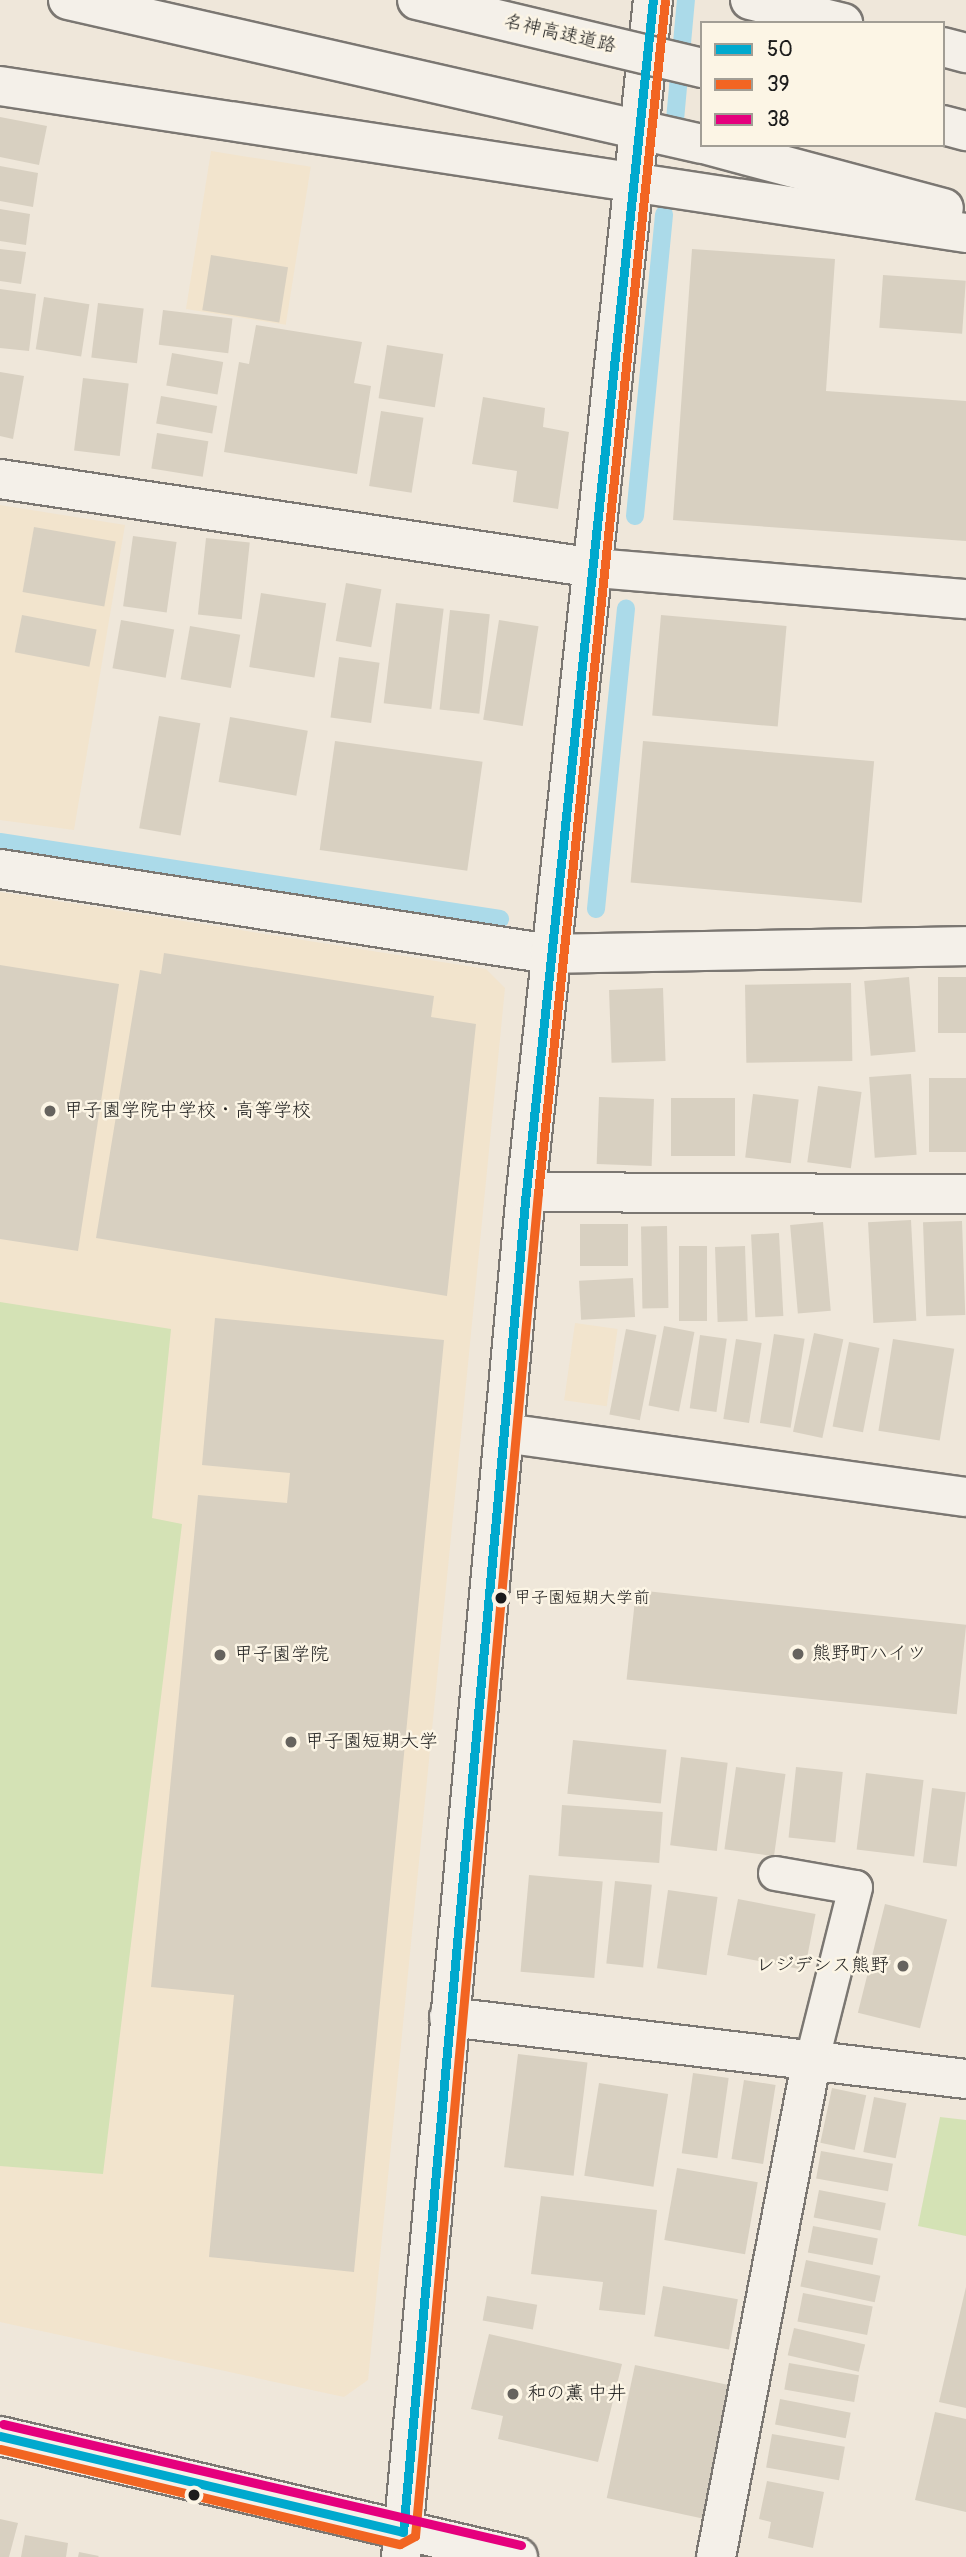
<!DOCTYPE html>
<html>
<head>
<meta charset="utf-8">
<style>
	body { margin:0 }
	#map { position:relative; width:966px; height:2557px; overflow:hidden; background:#efe7da; font-family:Pangolin,"Klee One",sans-serif }
	div>[style] { position:absolute }
	.built>* { inset:0; background:#f2e4cd; transform-origin:0 0 }
	.green>* { inset:0; background:#d4e2b5 }
	.stream>* { height:18px; margin:-9px; padding:0 9px; transform-origin:9px; border-radius:9px; background:#abdae9 }
	.building>* { inset:0; background:#d8d0c1; transform-origin:0 0 }
	.roads { filter:drop-shadow(2px 0 #7b7772) drop-shadow(-2px 0 #7b7772) drop-shadow(0 2px #7b7772) drop-shadow(0 -2px #7b7772) }
	.service>* { height:33px; margin:-16.5px; padding:0 16.5px; transform-origin:16.5px; border-radius:16.5px; background:#f4f0e9 }
	.minor>* { height:38px; margin:-19px; padding:0 19px; transform-origin:19px; border-radius:19px; background:#f4f0e9 }
	.tertiary>* { height:38px; margin:-19px; padding:0 19px; transform-origin:19px; border-radius:19px; background:#f4f0e9 }
	.motorway>* { height:38px; margin:-19px; padding:0 19px; transform-origin:19px; border-radius:19px; background:#f4f0e9 }
	.bridges { filter:drop-shadow(2px 0 #7b7772) drop-shadow(-2px 0 #7b7772) drop-shadow(0 2px #7b7772) drop-shadow(0 -2px #7b7772) }
	.motorway-bridge>* { height:38px; margin:-19px; padding:0 19px; transform-origin:19px; border-radius:19px; background:#f4f0e9 }
	.bus-1>* { height:9px; margin:-4.5px; padding:0 4.5px; transform-origin:4.5px; border-radius:4.5px; background:#00a9ce }
	.bus-2>* { height:9px; margin:-4.5px; padding:0 4.5px; transform-origin:4.5px; border-radius:4.5px; background:#f26522 }
	.bus-3>* { height:9px; margin:-4.5px; padding:0 4.5px; transform-origin:4.5px; border-radius:4.5px; background:#e5007d }
	.dots>* { width:19px; height:19px; translate:-50% -50%; box-sizing:border-box; border:4px solid #fcf5e5; border-radius:50% }
	span { translate:-50% -50%; white-space:nowrap; text-align:center; line-height:1.15; -webkit-text-stroke:5px #fcf5e5; paint-order:stroke }
	.bus-label { font-size:17px; color:#1c1c1c }
	.left { translate:0 -50%; text-align:left }
	.street-label { font-size:19px; color:#1c1c1c }
	.poi-label { font-size:19px; color:#1c1c1c }
	.right { translate:-100% -50%; text-align:right }
	.legend { position:absolute; left:700px; top:21px; width:245px; height:126px; box-sizing:border-box; background:#fcf5e5; border:2px solid #a29e95; margin:0; padding:9px 12px; list-style:none; font-size:21px; color:#1c1c1c }
	.legend li { display:flex; align-items:center; gap:14px; height:35px }
	.legend b { width:35px; border:2px solid #a29e95 }
</style>
</head>
<body>
<div id="map">
	<div class="built">
		<i style="left:211px;top:151px;width:101px;height:160px;rotate:9deg"></i>
		<i style="clip-path:polygon(0 505px,125px 525px,74px 830px,0 820px)"></i>
		<i style="clip-path:polygon(0 892px,486px 969px,505px 988px,368px 2380px,344px 2397px,0 2322px)"></i>
		<i style="left:575px;top:1323px;width:43px;height:78px;rotate:8deg"></i>
	</div>
	<div class="green">
		<i style="clip-path:polygon(0 1302px,171px 1329px,152px 1518px,182px 1524px,103px 2174px,0 2166px)"></i>
		<i style="clip-path:polygon(940px 2117px,966px 2120px,966px 2236px,918px 2226px)"></i>
	</div>
	<div class="stream">
		<i style="left:675px;top:120px;width:121px;rotate:-84.8deg"></i>
		<i style="left:635px;top:516px;width:303px;rotate:-84.5deg"></i>
		<i style="left:0;top:842px;width:506px;rotate:8.75deg"></i>
		<i style="left:596px;top:909px;width:302px;rotate:-84.3deg"></i>
	</div>
	<div class="building">
		<i style="clip-path:polygon(0 117px,47px 126px,39px 165px,0 157px)"></i>
		<i style="clip-path:polygon(0 166px,38px 173px,33px 207px,0 201px)"></i>
		<i style="clip-path:polygon(0 209px,30px 214px,26px 245px,0 241px)"></i>
		<i style="clip-path:polygon(0 249px,26px 252px,21px 284px,0 281px)"></i>
		<i style="clip-path:polygon(692px 249px,835px 259px,826px 391px,966px 401px,966px 541px,673px 520px)"></i>
		<i style="left:211px;top:255px;width:78px;height:56px;rotate:9deg"></i>
		<i style="left:883px;top:275px;width:83px;height:53px;rotate:4deg"></i>
		<i style="clip-path:polygon(0 289px,36px 294px,29px 351px,0 348px)"></i>
		<i style="left:44px;top:297px;width:46px;height:53px;rotate:9deg"></i>
		<i style="left:98px;top:303px;width:46px;height:55px;rotate:7deg"></i>
		<i style="left:163px;top:310px;width:70px;height:35px;rotate:7deg"></i>
		<i style="clip-path:polygon(256px 325px,362px 342px,354px 383px,371px 386px,357px 474px,224px 452px,239px 362px,249px 364px)"></i>
		<i style="left:387px;top:345px;width:57px;height:54px;rotate:9deg"></i>
		<i style="left:172px;top:353px;width:52px;height:33px;rotate:10deg"></i>
		<i style="clip-path:polygon(0 372px,24px 376px,13px 439px,0 436px)"></i>
		<i style="left:83px;top:378px;width:46px;height:73px;rotate:7deg"></i>
		<i style="left:161px;top:396px;width:57px;height:28px;rotate:10deg"></i>
		<i style="clip-path:polygon(483px 397px,545px 408px,543px 427px,569px 432px,558px 509px,513px 502px,517px 471px,472px 464px)"></i>
		<i style="left:381px;top:411px;width:43px;height:76px;rotate:9deg"></i>
		<i style="left:157px;top:433px;width:52px;height:36px;rotate:9deg"></i>
		<i style="left:34px;top:527px;width:83px;height:66px;rotate:10deg"></i>
		<i style="left:133px;top:536px;width:44px;height:71px;rotate:8deg"></i>
		<i style="left:206px;top:538px;width:44px;height:77px;rotate:6deg"></i>
		<i style="left:346px;top:583px;width:36px;height:59px;rotate:10deg"></i>
		<i style="left:261px;top:593px;width:66px;height:75px;rotate:9deg"></i>
		<i style="left:396px;top:603px;width:48px;height:101px;rotate:7deg"></i>
		<i style="left:450px;top:610px;width:40px;height:100px;rotate:6deg"></i>
		<i style="left:22px;top:615px;width:76px;height:38px;rotate:11deg"></i>
		<i style="left:661px;top:615px;width:126px;height:101px;rotate:5deg"></i>
		<i style="left:121px;top:620px;width:54px;height:49px;rotate:10deg"></i>
		<i style="left:499px;top:620px;width:40px;height:101px;rotate:9deg"></i>
		<i style="left:190px;top:626px;width:51px;height:54px;rotate:10deg"></i>
		<i style="left:339px;top:657px;width:41px;height:61px;rotate:8deg"></i>
		<i style="left:159px;top:716px;width:42px;height:114px;rotate:10deg"></i>
		<i style="left:230px;top:717px;width:79px;height:66px;rotate:10deg"></i>
		<i style="left:335px;top:741px;width:149px;height:110px;rotate:8deg"></i>
		<i style="left:643px;top:741px;width:232px;height:142px;rotate:5deg"></i>
		<i style="clip-path:polygon(164px 953px,434px 996px,431px 1017px,476px 1024px,447px 1296px,96px 1238px,140px 970px,161px 974px)"></i>
		<i style="clip-path:polygon(0 965px,119px 984px,78px 1251px,0 1239px)"></i>
		<i style="left:909px;top:977px;width:75px;height:45px;rotate:85deg"></i>
		<i style="left:966px;top:977px;width:56px;height:28px;rotate:90deg"></i>
		<i style="left:851px;top:983px;width:78px;height:106px;rotate:89deg"></i>
		<i style="left:663px;top:988px;width:73px;height:54px;rotate:88deg"></i>
		<i style="left:911px;top:1074px;width:81px;height:42px;rotate:86deg"></i>
		<i style="left:966px;top:1078px;width:74px;height:37px;rotate:90deg"></i>
		<i style="left:818px;top:1086px;width:44px;height:77px;rotate:8deg"></i>
		<i style="left:753px;top:1094px;width:46px;height:64px;rotate:7deg"></i>
		<i style="left:599px;top:1097px;width:55px;height:67px;rotate:2deg"></i>
		<i style="left:671px;top:1098px;width:64px;height:58px"></i>
		<i style="left:911px;top:1220px;width:101px;height:43px;rotate:87deg"></i>
		<i style="left:962px;top:1221px;width:94px;height:39px;rotate:88deg"></i>
		<i style="left:823px;top:1222px;width:89px;height:33px;rotate:85deg"></i>
		<i style="left:580px;top:1224px;width:48px;height:42px"></i>
		<i style="left:667px;top:1226px;width:82px;height:26px;rotate:89deg"></i>
		<i style="left:779px;top:1233px;width:83px;height:28px;rotate:87deg"></i>
		<i style="left:679px;top:1246px;width:28px;height:75px"></i>
		<i style="left:745px;top:1246px;width:75px;height:30px;rotate:88deg"></i>
		<i style="left:633px;top:1278px;width:39px;height:54px;rotate:87deg"></i>
		<i style="clip-path:polygon(215px 1318px,444px 1340px,354px 2272px,209px 2257px,234px 1995px,151px 1987px,198px 1495px,287px 1503px,290px 1473px,202px 1465px)"></i>
		<i style="left:664px;top:1326px;width:31px;height:81px;rotate:11deg"></i>
		<i style="left:626px;top:1329px;width:31px;height:87px;rotate:11deg"></i>
		<i style="left:814px;top:1333px;width:30px;height:101px;rotate:12deg"></i>
		<i style="left:774px;top:1334px;width:31px;height:90px;rotate:9deg"></i>
		<i style="left:700px;top:1335px;width:27px;height:74px;rotate:8deg"></i>
		<i style="left:736px;top:1339px;width:26px;height:81px;rotate:9deg"></i>
		<i style="left:893px;top:1339px;width:62px;height:93px;rotate:9deg"></i>
		<i style="left:849px;top:1342px;width:31px;height:86px;rotate:11deg"></i>
		<i style="left:636px;top:1590px;width:332px;height:90px;rotate:6deg"></i>
		<i style="left:573px;top:1740px;width:94px;height:54px;rotate:6deg"></i>
		<i style="left:681px;top:1757px;width:47px;height:89px;rotate:7deg"></i>
		<i style="left:736px;top:1767px;width:50px;height:83px;rotate:8deg"></i>
		<i style="left:796px;top:1767px;width:47px;height:71px;rotate:6deg"></i>
		<i style="left:866px;top:1773px;width:58px;height:77px;rotate:7deg"></i>
		<i style="left:932px;top:1788px;width:34px;height:75px;rotate:7deg"></i>
		<i style="left:562px;top:1805px;width:101px;height:51px;rotate:4deg"></i>
		<i style="left:529px;top:1875px;width:74px;height:97px;rotate:5deg"></i>
		<i style="left:615px;top:1881px;width:37px;height:83px;rotate:6deg"></i>
		<i style="left:668px;top:1890px;width:50px;height:79px;rotate:8deg"></i>
		<i style="left:738px;top:1899px;width:79px;height:57px;rotate:11deg"></i>
		<i style="left:885px;top:1904px;width:64px;height:112px;rotate:14deg"></i>
		<i style="left:518px;top:2054px;width:70px;height:114px;rotate:7deg"></i>
		<i style="left:693px;top:2073px;width:36px;height:81px;rotate:8deg"></i>
		<i style="left:744px;top:2080px;width:32px;height:80px;rotate:9deg"></i>
		<i style="left:599px;top:2083px;width:70px;height:94px;rotate:9deg"></i>
		<i style="left:832px;top:2088px;width:35px;height:56px;rotate:12deg"></i>
		<i style="left:874px;top:2097px;width:33px;height:56px;rotate:11deg"></i>
		<i style="left:821px;top:2151px;width:73px;height:28px;rotate:10deg"></i>
		<i style="left:677px;top:2168px;width:82px;height:73px;rotate:10deg"></i>
		<i style="left:819px;top:2190px;width:68px;height:28px;rotate:11deg"></i>
		<i style="clip-path:polygon(541px 2196px,657px 2210px,645px 2315px,599px 2310px,603px 2282px,531px 2274px)"></i>
		<i style="left:813px;top:2226px;width:66px;height:27px;rotate:11deg"></i>
		<i style="left:806px;top:2260px;width:76px;height:27px;rotate:12deg"></i>
		<i style="left:663px;top:2286px;width:76px;height:51px;rotate:10deg"></i>
		<i style="clip-path:polygon(966px 2287px,966px 2408px,939px 2402px)"></i>
		<i style="left:803px;top:2293px;width:71px;height:29px;rotate:11deg"></i>
		<i style="left:487px;top:2296px;width:51px;height:25px;rotate:10deg"></i>
		<i style="left:794px;top:2328px;width:73px;height:28px;rotate:13deg"></i>
		<i style="clip-path:polygon(489px 2334px,622px 2364px,598px 2462px,498px 2439px,503px 2416px,471px 2409px)"></i>
		<i style="left:789px;top:2363px;width:71px;height:27px;rotate:10deg"></i>
		<i style="left:635px;top:2365px;width:98px;height:136px;rotate:12deg"></i>
		<i style="left:780px;top:2399px;width:72px;height:26px;rotate:11deg"></i>
		<i style="clip-path:polygon(935px 2412px,966px 2419px,966px 2512px,915px 2500px)"></i>
		<i style="left:772px;top:2434px;width:74px;height:34px;rotate:10deg"></i>
		<i style="clip-path:polygon(767px 2481px,824px 2492px,813px 2548px,768px 2538px,771px 2522px,759px 2519px)"></i>
		<i style="clip-path:polygon(0 2519px,18px 2523px,9px 2557px,0 2557px)"></i>
		<i style="clip-path:polygon(25px 2535px,68px 2543px,66px 2557px,21px 2557px)"></i>
		<i style="clip-path:polygon(79px 2552px,99px 2556px,98px 2557px,78px 2557px)"></i>
	</div>
	<div class="roads">
		<div class="service">
			<i style="left:775px;top:1873px;width:81px;rotate:9.9deg"></i>
			<i style="left:855px;top:1887px;width:176px;rotate:104.1deg"></i>
		</div>
		<div class="minor">
			<i style="left:68px;top:0;width:650px;rotate:12.8deg"></i>
			<i style="left:0;top:86px;width:977px;rotate:8.65deg"></i>
			<i style="left:707px;top:145px;width:245px;rotate:14.9deg"></i>
			<i style="left:0;top:479px;width:602px;rotate:8.51deg"></i>
			<i style="left:595px;top:568px;width:372px;rotate:4.8deg"></i>
			<i style="left:0;top:869px;width:557px;rotate:8.79deg"></i>
			<i style="left:550px;top:954px;width:416px;rotate:-1.1deg"></i>
			<i style="left:526px;top:1192px;width:440px;rotate:0.3deg"></i>
			<i style="left:504px;top:1433px;width:466px;rotate:7.9deg"></i>
			<i style="left:449px;top:2017px;width:521px;rotate:6.84deg"></i>
			<i style="left:716px;top:2557px;width:508px;rotate:-79.11deg"></i>
		</div>
		<div class="tertiary">
			<i style="left:0;top:2436px;width:532px;rotate:13.15deg"></i>
			<i style="left:401px;top:2557px;width:1371px;rotate:-84.77deg"></i>
			<i style="left:526px;top:1192px;width:1199px;rotate:-83.92deg"></i>
		</div>
		<div class="motorway">
			<i style="left:750px;top:0;width:96px;rotate:13.9deg"></i>
			<i style="left:943px;top:47px;width:24px;rotate:15deg"></i>
			<i style="left:943px;top:125px;width:24px;rotate:15deg"></i>
		</div>
	</div>
	<div class="bridges">
		<div class="motorway-bridge">
			<i style="left:417px;top:0;width:293px;rotate:13.4deg"></i>
		</div>
	</div>
	<div class="bus-1">
		<i style="left:0;top:2436px;width:414px;rotate:13.4deg"></i>
		<i style="left:403px;top:2532px;width:1346px;rotate:-84.76deg"></i>
		<i style="left:526px;top:1192px;width:1199px;rotate:-83.92deg"></i>
	</div>
	<div class="bus-2">
		<i style="left:0;top:2449px;width:411px;rotate:13.4deg"></i>
		<i style="left:400px;top:2544px;width:17px;rotate:-28deg"></i>
		<i style="left:415px;top:2536px;width:1349px;rotate:-84.77deg"></i>
		<i style="left:538px;top:1193px;width:1199px;rotate:-83.92deg"></i>
	</div>
	<div class="bus-3">
		<i style="left:3px;top:2424px;width:532px;rotate:13.15deg"></i>
	</div>
	<div class="dots">
		<i style="left:50px;top:1111px;background:#66635e"></i>
		<i style="left:501px;top:1598px;background:#1c1c1c"></i>
		<i style="left:798px;top:1654px;background:#66635e"></i>
		<i style="left:220px;top:1655px;background:#66635e"></i>
		<i style="left:291px;top:1742px;background:#66635e"></i>
		<i style="left:903px;top:1966px;background:#66635e"></i>
		<i style="left:513px;top:2394px;background:#66635e"></i>
		<i style="left:194px;top:2495px;background:#1c1c1c"></i>
	</div>
	<div class="bus-label">
		<span class="left" style="left:514px;top:1598px">甲子園短期大学前</span>
	</div>
	<div class="street-label">
		<span style="left:560px;top:34px;rotate:13deg">名神高速道路</span>
	</div>
	<div class="poi-label">
		<span class="left" style="left:64px;top:1111px">甲子園学院中学校・高等学校</span>
		<span class="left" style="left:812px;top:1654px">熊野町ハイツ</span>
		<span class="left" style="left:234px;top:1655px">甲子園学院</span>
		<span class="left" style="left:305px;top:1742px">甲子園短期大学</span>
		<span class="right" style="left:889px;top:1966px">レジデンス熊野</span>
		<span class="left" style="left:527px;top:2394px">和の薫 中井</span>
	</div>
	<ul class="legend">
	<li><b style="height:9px;background:#00a9ce"></b>50</li>
	<li><b style="height:9px;background:#f26522"></b>39</li>
	<li><b style="height:9px;background:#e5007d"></b>38</li>
	</ul>
</div>
</body>
</html>
